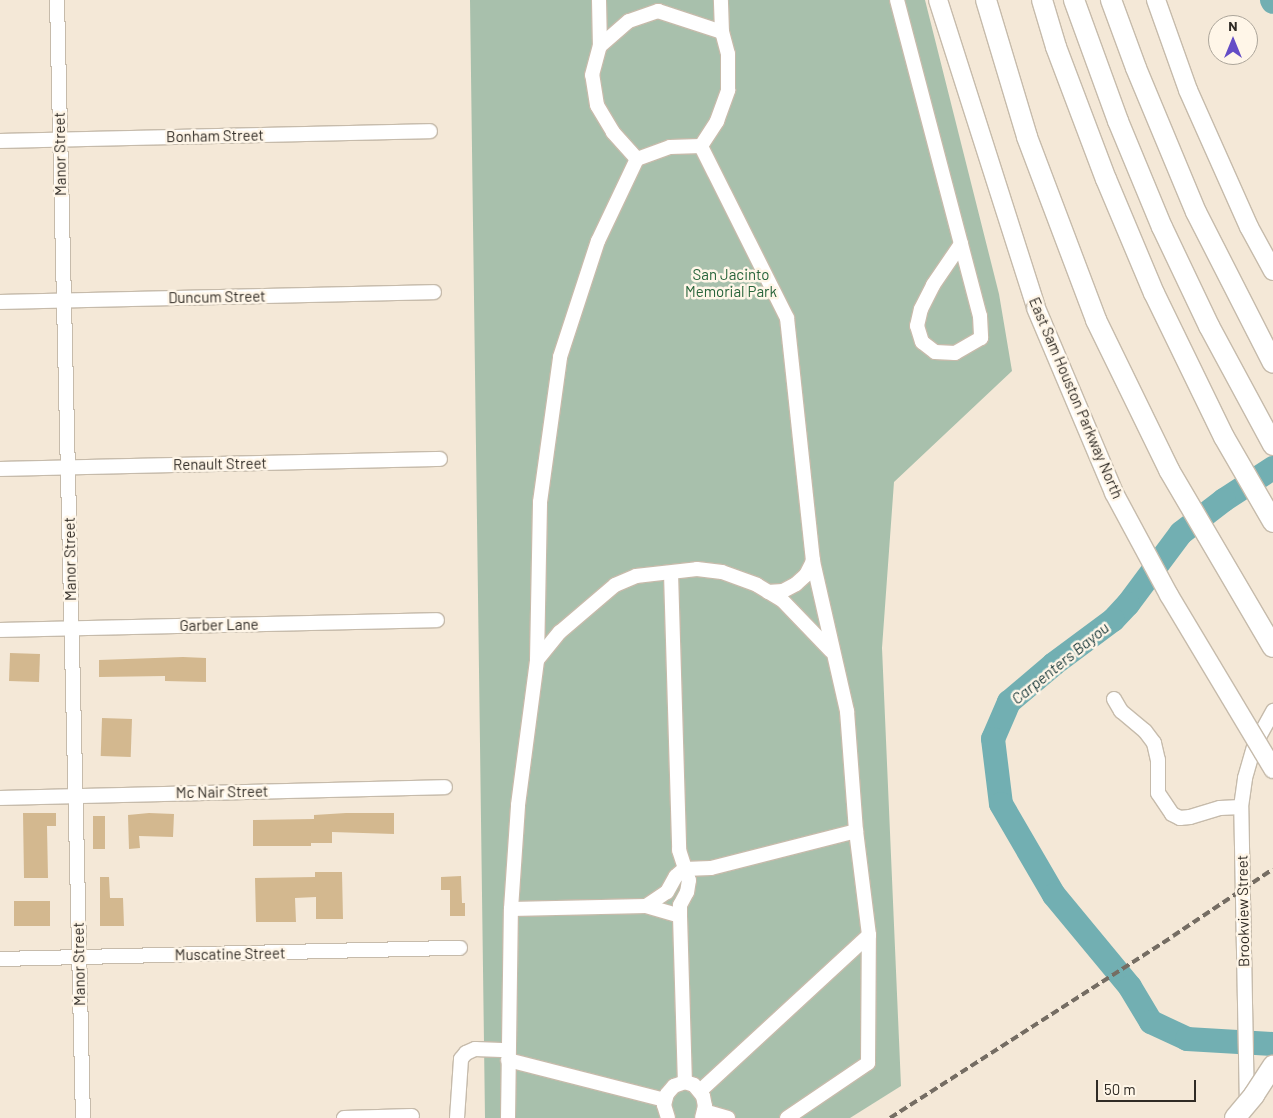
<!DOCTYPE html>
<html>
<head>
<meta charset="utf-8">
<style>
	body { margin:0 }
	#map { position:relative; width:1273px; height:1118px; overflow:hidden; background:#f4e8d7; font-family:Barlow,sans-serif }
	div>[style] { position:absolute }
	.green>* { inset:0; background:#a8c0ac }
	.river>* { height:24px; margin:-12px; padding:0 12px; transform-origin:12px; border-radius:12px; background:#72afb2 }
	.building>* { inset:0; background:#d3b88f; transform-origin:0 0 }
	.roads { filter:drop-shadow(1px 0 #c6bbab) drop-shadow(-1px 0 #c6bbab) drop-shadow(0 1px #c6bbab) drop-shadow(0 -1px #c6bbab) }
	.minor>* { height:14px; margin:-7px; padding:0 7px; transform-origin:7px; border-radius:7px; background:#fff }
	.major>* { height:18px; margin:-9px; padding:0 9px; transform-origin:9px; border-radius:9px; background:#fff }
	.highway>* { height:20px; margin:-10px; padding:0 10px; transform-origin:10px; border-radius:10px; background:#fff }
	.rail>* { height:4px; margin-top:-2px; transform-origin:0; background:repeating-linear-gradient(90deg,#756d63 0 8px,transparent 0 12px) }
	.bridges { filter:drop-shadow(1px 0 #c6bbab) drop-shadow(-1px 0 #c6bbab) drop-shadow(0 1px #c6bbab) drop-shadow(0 -1px #c6bbab) }
	.major-bridge>* { height:18px; margin:-9px; padding:0 9px; transform-origin:9px; border-radius:9px; background:#fff }
	.highway-bridge>* { height:20px; margin:-10px; padding:0 10px; transform-origin:10px; border-radius:10px; background:#fff }
	span { translate:-50% -50%; white-space:nowrap; text-align:center; line-height:1.15; -webkit-text-stroke:5px #fff6e8; paint-order:stroke }
	.street-label { font-size:15px; color:#302b25 }
	.park-label { font-size:15px; color:#27643a }
	.water-label { font-size:16px; color:#183839; font-style:italic }
	.north { position:absolute; left:1208px; top:15px; width:50px; height:50px; box-sizing:border-box; background:#fff6e8; border:1px solid #aca59a; border-radius:50%; rotate:0deg; font-size:14px; font-weight:700; line-height:20px; text-align:center; color:#302b25 }
	.north::after { content:''; display:block; margin:auto; width:18px; height:22px; background:#644dc6; clip-path:polygon(50% 0,100% 100%,50% 72%,0 100%) }
	.scale { position:absolute; left:1096px; top:1080px; width:100px; height:22px; box-sizing:border-box; border:2px solid #302b25; border-top:0; padding-left:6px; font-size:15px; line-height:18px; white-space:nowrap; color:#302b25; -webkit-text-stroke:4px #fff6e8; paint-order:stroke }
</style>
</head>
<body>
<div id="map">
	<div class="green">
		<i style="clip-path:polygon(470px 0,925px 0,999px 294px,1012px 371px,894px 482px,882px 648px,901px 1086px,850px 1118px,485px 1118px)"></i>
	</div>
	<div class="river">
		<i style="left:1272px;top:0;width:2px;rotate:63deg"></i>
		<i style="left:1273px;top:468px;width:59px;rotate:146.9deg"></i>
		<i style="left:1224px;top:500px;width:54px;rotate:142.5deg"></i>
		<i style="left:1181px;top:533px;width:89px;rotate:126.7deg"></i>
		<i style="left:1128px;top:604px;width:22px;rotate:133deg"></i>
		<i style="left:1113px;top:620px;width:74px;rotate:143.3deg"></i>
		<i style="left:1054px;top:664px;width:59px;rotate:139.8deg"></i>
		<i style="left:1009px;top:702px;width:40px;rotate:113.4deg"></i>
		<i style="left:993px;top:739px;width:65px;rotate:83deg"></i>
		<i style="left:1001px;top:804px;width:105px;rotate:59.8deg"></i>
		<i style="left:1054px;top:895px;width:119px;rotate:50.4deg"></i>
		<i style="left:1130px;top:987px;width:41px;rotate:59deg"></i>
		<i style="left:1151px;top:1022px;width:40px;rotate:25deg"></i>
		<i style="left:1187px;top:1039px;width:86px;rotate:3.3deg"></i>
	</div>
	<div class="building">
		<i style="left:10px;top:653px;width:30px;height:28px;rotate:2deg"></i>
		<i style="clip-path:polygon(183px 657px,206px 658px,206px 682px,165px 681px,165px 676px,99px 677px,99px 660px)"></i>
		<i style="left:132px;top:719px;width:38px;height:30px;rotate:92deg"></i>
		<i style="clip-path:polygon(23px 813px,56px 813px,56px 826px,47px 826px,48px 878px,24px 878px)"></i>
		<i style="clip-path:polygon(149px 813px,174px 814px,173px 837px,139px 836px,140px 848px,129px 849px,128px 815px)"></i>
		<i style="clip-path:polygon(346px 813px,394px 813px,394px 834px,332px 832px,332px 843px,311px 843px,311px 846px,253px 846px,253px 820px,314px 819px,314px 815px)"></i>
		<i style="left:93px;top:816px;width:12px;height:33px"></i>
		<i style="clip-path:polygon(315px 872px,342px 872px,343px 919px,316px 919px,316px 897px,295px 898px,296px 922px,256px 922px,255px 878px,315px 877px)"></i>
		<i style="clip-path:polygon(461px 876px,462px 903px,465px 903px,465px 916px,450px 916px,450px 890px,441px 890px,441px 877px)"></i>
		<i style="clip-path:polygon(100px 877px,109px 877px,110px 898px,123px 898px,124px 926px,100px 926px)"></i>
		<i style="left:14px;top:901px;width:36px;height:25px"></i>
	</div>
	<div class="roads">
		<div class="minor">
			<i style="left:57px;top:0;width:1118px;rotate:88.67deg"></i>
			<i style="left:599px;top:0;width:46px;rotate:88.8deg"></i>
			<i style="left:897px;top:0;width:327px;rotate:75.3deg"></i>
			<i style="left:980px;top:316px;width:22px;rotate:87deg"></i>
			<i style="left:981px;top:338px;width:30px;rotate:150deg"></i>
			<i style="left:955px;top:353px;width:20px;rotate:-177deg"></i>
			<i style="left:935px;top:352px;width:16px;rotate:-142deg"></i>
			<i style="left:922px;top:342px;width:17px;rotate:-107deg"></i>
			<i style="left:917px;top:326px;width:17px;rotate:-77deg"></i>
			<i style="left:921px;top:309px;width:27px;rotate:-63deg"></i>
			<i style="left:933px;top:285px;width:50px;rotate:-55.7deg"></i>
			<i style="left:0;top:141px;width:430px;rotate:-1.3deg"></i>
			<i style="left:637px;top:159px;width:36px;rotate:-132deg"></i>
			<i style="left:613px;top:132px;width:31px;rotate:-121deg"></i>
			<i style="left:597px;top:105px;width:30px;rotate:-99deg"></i>
			<i style="left:592px;top:75px;width:30px;rotate:-75deg"></i>
			<i style="left:600px;top:46px;width:38px;rotate:-41deg"></i>
			<i style="left:629px;top:21px;width:31px;rotate:-19deg"></i>
			<i style="left:658px;top:11px;width:67px;rotate:18.2deg"></i>
			<i style="left:0;top:302px;width:434px;rotate:-1.3deg"></i>
			<i style="left:0;top:469px;width:440px;rotate:-1.3deg"></i>
			<i style="left:671px;top:573px;width:277px;rotate:88.3deg"></i>
			<i style="left:679px;top:850px;width:32px;rotate:72deg"></i>
			<i style="left:689px;top:880px;width:12px;rotate:99deg"></i>
			<i style="left:687px;top:892px;width:15px;rotate:118deg"></i>
			<i style="left:680px;top:905px;width:11px;rotate:90deg"></i>
			<i style="left:680px;top:916px;width:166px;rotate:88.3deg"></i>
			<i style="left:768px;top:592px;width:15px;rotate:-4deg"></i>
			<i style="left:783px;top:591px;width:15px;rotate:-28deg"></i>
			<i style="left:796px;top:584px;width:13px;rotate:-42deg"></i>
			<i style="left:806px;top:575px;width:16px;rotate:-63deg"></i>
			<i style="left:0;top:630px;width:437px;rotate:-1.3deg"></i>
			<i style="left:537px;top:660px;width:158px;rotate:-88.9deg"></i>
			<i style="left:540px;top:502px;width:146px;rotate:-82.1deg"></i>
			<i style="left:560px;top:357px;width:122px;rotate:-71.9deg"></i>
			<i style="left:598px;top:241px;width:91px;rotate:-64.6deg"></i>
			<i style="left:637px;top:159px;width:35px;rotate:-20deg"></i>
			<i style="left:670px;top:147px;width:31px;rotate:-2deg"></i>
			<i style="left:701px;top:146px;width:30px;rotate:-57deg"></i>
			<i style="left:717px;top:121px;width:33px;rotate:-70deg"></i>
			<i style="left:728px;top:90px;width:36px;rotate:-90deg"></i>
			<i style="left:728px;top:54px;width:23px;rotate:-105deg"></i>
			<i style="left:722px;top:32px;width:32px;rotate:-92deg"></i>
			<i style="left:1114px;top:699px;width:14px;rotate:60deg"></i>
			<i style="left:1121px;top:711px;width:31px;rotate:40deg"></i>
			<i style="left:1145px;top:731px;width:15px;rotate:53deg"></i>
			<i style="left:1154px;top:743px;width:17px;rotate:77deg"></i>
			<i style="left:1158px;top:760px;width:33px;rotate:90deg"></i>
			<i style="left:1158px;top:793px;width:25px;rotate:56deg"></i>
			<i style="left:1172px;top:814px;width:9px;rotate:27deg"></i>
			<i style="left:1180px;top:818px;width:10px;rotate:-6deg"></i>
			<i style="left:1190px;top:817px;width:31px;rotate:-17deg"></i>
			<i style="left:1220px;top:808px;width:21px;rotate:-3deg"></i>
			<i style="left:0;top:798px;width:445px;rotate:-1.4deg"></i>
			<i style="left:646px;top:906px;width:25px;rotate:-34deg"></i>
			<i style="left:667px;top:892px;width:18px;rotate:-61deg"></i>
			<i style="left:676px;top:876px;width:11px;rotate:-41deg"></i>
			<i style="left:684px;top:869px;width:27px;rotate:-2deg"></i>
			<i style="left:711px;top:868px;width:150px;rotate:-14.3deg"></i>
			<i style="left:511px;top:909px;width:135px;rotate:-1.3deg"></i>
			<i style="left:646px;top:906px;width:35px;rotate:16deg"></i>
			<i style="left:0;top:959px;width:460px;rotate:-1.4deg"></i>
			<i style="left:508px;top:1060px;width:162px;rotate:14.3deg"></i>
			<i style="left:700px;top:1091px;width:230px;rotate:-42.7deg"></i>
			<i style="left:869px;top:935px;width:105px;rotate:-97.1deg"></i>
			<i style="left:856px;top:831px;width:120px;rotate:-94.3deg"></i>
			<i style="left:847px;top:711px;width:154px;rotate:-102.8deg"></i>
			<i style="left:813px;top:561px;width:244px;rotate:-96.1deg"></i>
			<i style="left:787px;top:318px;width:192px;rotate:-116.6deg"></i>
			<i style="left:1247px;top:1107px;width:300px;rotate:-91.1deg"></i>
			<i style="left:1241px;top:807px;width:29px;rotate:-82deg"></i>
			<i style="left:1245px;top:778px;width:35px;rotate:-74deg"></i>
			<i style="left:1255px;top:744px;width:38px;rotate:-61deg"></i>
			<i style="left:704px;top:1111px;width:25px;rotate:16deg"></i>
			<i style="left:344px;top:1118px;width:68px;rotate:-1.7deg"></i>
			<i style="left:457px;top:1118px;width:59px;rotate:-86.1deg"></i>
			<i style="left:461px;top:1059px;width:8px;rotate:-50deg"></i>
			<i style="left:466px;top:1053px;width:10px;rotate:-24deg"></i>
			<i style="left:475px;top:1049px;width:33px;rotate:2deg"></i>
			<i style="left:508px;top:1118px;width:209px;rotate:-89.2deg"></i>
			<i style="left:511px;top:909px;width:104px;rotate:-86.1deg"></i>
			<i style="left:518px;top:805px;width:146px;rotate:-82.5deg"></i>
			<i style="left:537px;top:660px;width:36px;rotate:-51deg"></i>
			<i style="left:560px;top:632px;width:72px;rotate:-40.5deg"></i>
			<i style="left:615px;top:585px;width:23px;rotate:-23deg"></i>
			<i style="left:636px;top:576px;width:61px;rotate:-6.5deg"></i>
			<i style="left:697px;top:569px;width:25px;rotate:7deg"></i>
			<i style="left:722px;top:572px;width:37px;rotate:20deg"></i>
			<i style="left:757px;top:585px;width:29px;rotate:31deg"></i>
			<i style="left:782px;top:600px;width:71px;rotate:46.1deg"></i>
			<i style="left:668px;top:1118px;width:14px;rotate:-107deg"></i>
			<i style="left:664px;top:1105px;width:11px;rotate:-75deg"></i>
			<i style="left:667px;top:1094px;width:11px;rotate:-49deg"></i>
			<i style="left:674px;top:1086px;width:12px;rotate:-20deg"></i>
			<i style="left:685px;top:1082px;width:9px;rotate:18deg"></i>
			<i style="left:694px;top:1085px;width:14px;rotate:51deg"></i>
			<i style="left:703px;top:1096px;width:10px;rotate:79deg"></i>
			<i style="left:705px;top:1106px;width:12px;rotate:104deg"></i>
			<i style="left:787px;top:1118px;width:98px;rotate:-34.2deg"></i>
			<i style="left:868px;top:1063px;width:128px;rotate:-89.6deg"></i>
		</div>
		<div class="major">
			<i style="left:938px;top:0;width:323px;rotate:72.3deg"></i>
			<i style="left:1156px;top:0;width:96px;rotate:70.4deg"></i>
			<i style="left:1188px;top:90px;width:150px;rotate:66deg"></i>
			<i style="left:1249px;top:227px;width:50px;rotate:61.4deg"></i>
		</div>
		<div class="highway">
			<i style="left:986px;top:0;width:143px;rotate:73.3deg"></i>
			<i style="left:1027px;top:137px;width:196px;rotate:69.3deg"></i>
			<i style="left:1096px;top:320px;width:167px;rotate:64deg"></i>
			<i style="left:1169px;top:470px;width:205px;rotate:59.6deg"></i>
			<i style="left:1042px;top:0;width:49px;rotate:73.4deg"></i>
			<i style="left:1056px;top:47px;width:141px;rotate:69.3deg"></i>
			<i style="left:1106px;top:179px;width:124px;rotate:67.2deg"></i>
			<i style="left:1154px;top:293px;width:160px;rotate:64.1deg"></i>
			<i style="left:1224px;top:437px;width:98px;rotate:60deg"></i>
			<i style="left:1074px;top:0;width:129px;rotate:70deg"></i>
			<i style="left:1118px;top:121px;width:115px;rotate:67.5deg"></i>
			<i style="left:1162px;top:227px;width:110px;rotate:64.6deg"></i>
			<i style="left:1209px;top:326px;width:135px;rotate:61.7deg"></i>
			<i style="left:1111px;top:0;width:72px;rotate:69.8deg"></i>
			<i style="left:1136px;top:68px;width:156px;rotate:67.4deg"></i>
			<i style="left:1196px;top:212px;width:169px;rotate:63deg"></i>
		</div>
	</div>
	<div class="rail">
		<i style="left:890px;top:1118px;width:336px;rotate:-32.7deg"></i>
		<i style="left:1173px;top:936px;width:120px;rotate:-33.8deg"></i>
	</div>
	<div class="bridges">
		<div class="major-bridge">
			<i style="left:1036px;top:308px;width:201px;rotate:67.1deg"></i>
			<i style="left:1114px;top:493px;width:116px;rotate:61.7deg"></i>
			<i style="left:1169px;top:595px;width:203px;rotate:59.1deg"></i>
		</div>
		<div class="highway-bridge">
			<i style="left:1235px;top:1118px;width:30px;rotate:-50deg"></i>
			<i style="left:1254px;top:1095px;width:35px;rotate:-57deg"></i>
		</div>
	</div>
	<div class="street-label">
		<span style="left:215px;top:136px;rotate:-1deg">Bonham Street</span>
		<span style="left:60px;top:154px;rotate:-91deg">Manor Street</span>
		<span style="left:217px;top:297px;rotate:-1deg">Duncum Street</span>
		<span style="left:1076px;top:398px;rotate:67deg">East Sam Houston Parkway North</span>
		<span style="left:220px;top:464px;rotate:-1deg">Renault Street</span>
		<span style="left:70px;top:559px;rotate:-91deg">Manor Street</span>
		<span style="left:219px;top:625px;rotate:-1deg">Garber Lane</span>
		<span style="left:222px;top:792px;rotate:-1deg">Mc Nair Street</span>
		<span style="left:1243px;top:911px;rotate:-91deg">Brookview Street</span>
		<span style="left:230px;top:954px;rotate:-1deg">Muscatine Street</span>
		<span style="left:79px;top:964px;rotate:-91deg">Manor Street</span>
	</div>
	<div class="park-label">
		<span style="left:731px;top:283px">San Jacinto<br>Memorial Park</span>
	</div>
	<div class="water-label">
		<span style="left:1060px;top:663px;rotate:-39deg">Carpenters Bayou</span>
	</div>
	<div class="north">N</div>
	<div class="scale">50 m</div>
</div>
</body>
</html>
